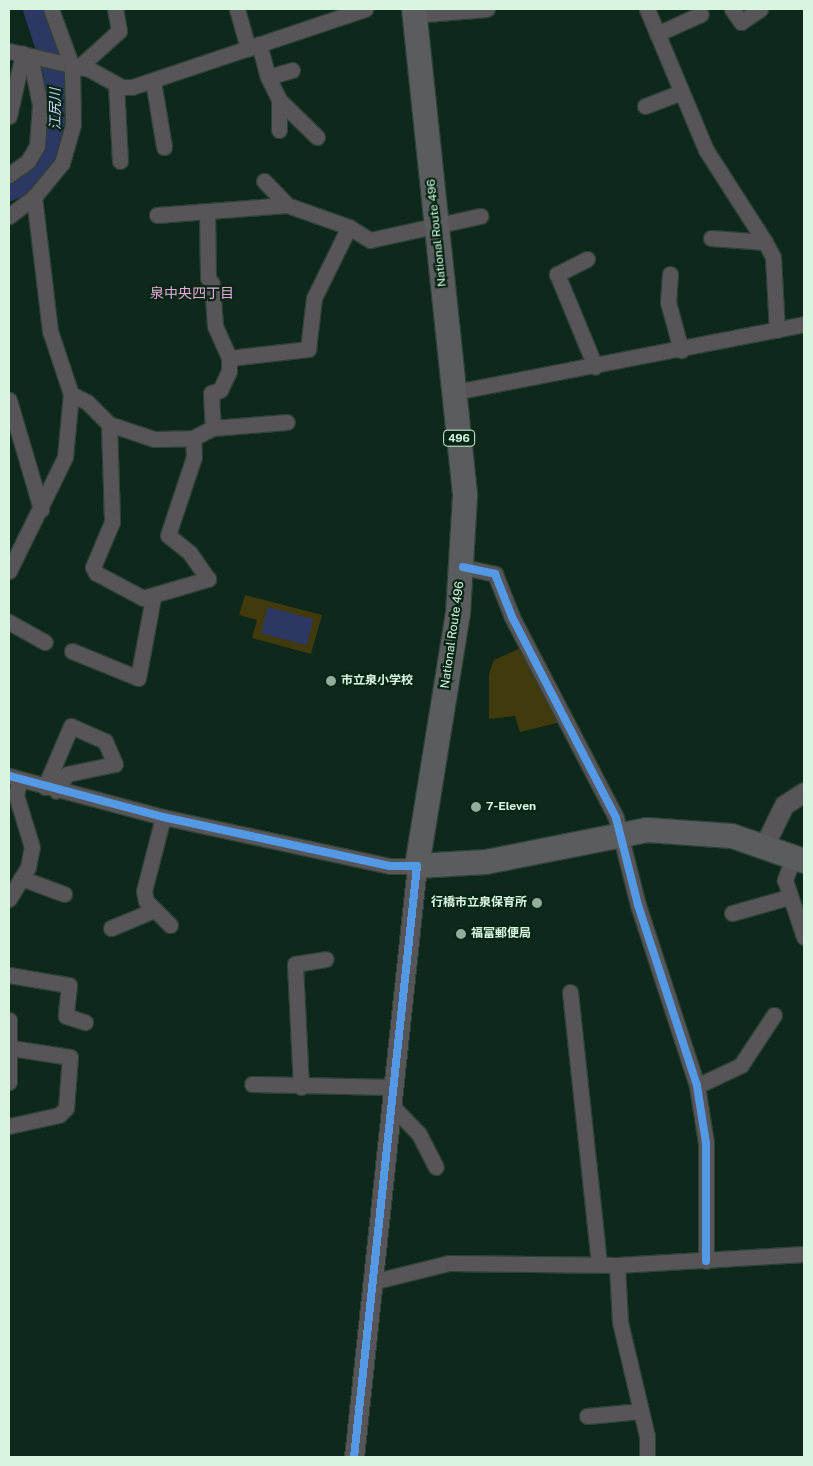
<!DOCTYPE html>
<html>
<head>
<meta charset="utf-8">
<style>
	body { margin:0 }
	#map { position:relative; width:813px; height:1466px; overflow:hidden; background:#0e281b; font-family:"Public Sans","Noto Sans JP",sans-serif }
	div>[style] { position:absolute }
	.green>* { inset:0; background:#413a0c }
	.water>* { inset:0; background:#2d3763; transform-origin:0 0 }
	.river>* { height:22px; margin:-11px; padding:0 11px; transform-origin:11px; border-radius:11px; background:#2d3763 }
	.roads { filter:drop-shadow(1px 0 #2d4237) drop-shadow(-1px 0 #2d4237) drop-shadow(0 1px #2d4237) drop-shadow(0 -1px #2d4237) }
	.minor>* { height:15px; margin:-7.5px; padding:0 7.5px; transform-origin:7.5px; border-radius:7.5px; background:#585558 }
	.tertiary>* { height:19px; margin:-9.5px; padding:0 9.5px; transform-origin:9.5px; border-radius:9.5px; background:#585558 }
	.trunk>* { height:24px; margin:-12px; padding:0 12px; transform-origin:12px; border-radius:12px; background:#5b5c5e }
	.cycleway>* { height:8px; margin:-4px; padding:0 4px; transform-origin:4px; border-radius:4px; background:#5399e6 }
	.dots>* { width:14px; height:14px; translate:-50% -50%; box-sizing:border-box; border:2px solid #072615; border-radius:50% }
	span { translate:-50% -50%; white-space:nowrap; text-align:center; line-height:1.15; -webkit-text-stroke:4.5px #072615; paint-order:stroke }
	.shield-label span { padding:1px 4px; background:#072615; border:1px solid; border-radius:4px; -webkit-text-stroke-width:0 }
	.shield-label { font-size:11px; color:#d8f5e0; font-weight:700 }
	.street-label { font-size:12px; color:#d8f5e0 }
	.poi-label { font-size:12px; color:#d8f5e0; font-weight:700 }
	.left { translate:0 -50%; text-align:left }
	.right { translate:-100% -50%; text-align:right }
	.water-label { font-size:14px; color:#cad2f3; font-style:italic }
	.neighbourhood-label { font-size:14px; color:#eaa9db }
	.frame { position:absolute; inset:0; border:10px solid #d8f5e0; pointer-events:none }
</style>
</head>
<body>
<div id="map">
	<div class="green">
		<i style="clip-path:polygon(245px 595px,322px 615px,311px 654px,252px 638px,257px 620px,239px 615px)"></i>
		<i style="clip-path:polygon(523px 647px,561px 722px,520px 732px,515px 716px,489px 719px,489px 674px,494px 660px)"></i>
	</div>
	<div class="water">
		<i style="left:268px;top:607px;width:47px;height:27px;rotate:15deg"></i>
	</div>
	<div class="river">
		<i style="left:9px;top:190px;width:22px;rotate:-22deg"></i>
		<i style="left:29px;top:182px;width:48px;rotate:-57deg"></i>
		<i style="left:55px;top:142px;width:68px;rotate:-90deg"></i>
		<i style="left:55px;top:74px;width:68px;rotate:-107.9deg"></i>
	</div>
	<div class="roads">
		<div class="minor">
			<i style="left:237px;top:9px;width:41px;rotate:74.2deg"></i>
			<i style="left:647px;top:9px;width:153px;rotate:67.3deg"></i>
			<i style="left:706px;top:150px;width:109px;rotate:57.3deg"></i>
			<i style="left:732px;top:9px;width:16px;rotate:55deg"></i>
			<i style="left:741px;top:22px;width:23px;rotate:-34deg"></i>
			<i style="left:414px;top:15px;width:73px;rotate:-4.7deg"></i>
			<i style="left:657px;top:34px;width:48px;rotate:-24.4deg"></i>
			<i style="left:259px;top:44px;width:34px;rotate:75deg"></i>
			<i style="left:268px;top:77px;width:25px;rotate:-16deg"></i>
			<i style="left:9px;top:51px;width:82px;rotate:12.7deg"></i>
			<i style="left:89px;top:69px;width:38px;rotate:29deg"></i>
			<i style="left:122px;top:87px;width:10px"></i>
			<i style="left:132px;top:87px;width:246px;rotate:-18.5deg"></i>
			<i style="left:78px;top:68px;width:55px;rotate:-42.1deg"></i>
			<i style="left:119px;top:31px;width:22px;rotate:-100deg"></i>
			<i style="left:268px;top:77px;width:25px;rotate:64deg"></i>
			<i style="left:279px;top:100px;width:30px;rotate:90deg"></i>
			<i style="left:153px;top:81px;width:67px;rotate:80.5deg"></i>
			<i style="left:116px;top:85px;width:76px;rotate:87deg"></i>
			<i style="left:279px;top:100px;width:53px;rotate:44.2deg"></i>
			<i style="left:645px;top:106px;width:39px;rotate:-21deg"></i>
			<i style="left:9px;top:116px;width:64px;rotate:-77.3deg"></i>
			<i style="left:9px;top:175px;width:24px;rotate:-36deg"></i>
			<i style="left:28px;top:161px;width:17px;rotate:-59deg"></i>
			<i style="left:37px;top:146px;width:41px;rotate:-85.8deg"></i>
			<i style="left:40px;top:105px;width:50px;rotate:-101.5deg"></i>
			<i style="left:264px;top:181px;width:33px;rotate:46deg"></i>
			<i style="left:207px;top:211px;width:67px;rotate:89.1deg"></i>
			<i style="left:208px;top:278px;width:7px;rotate:56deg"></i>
			<i style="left:212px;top:284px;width:42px;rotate:85.9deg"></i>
			<i style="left:215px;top:326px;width:35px;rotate:66deg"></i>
			<i style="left:229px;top:358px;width:13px;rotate:90deg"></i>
			<i style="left:229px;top:371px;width:21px;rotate:115deg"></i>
			<i style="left:220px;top:390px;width:9px;rotate:162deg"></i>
			<i style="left:211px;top:393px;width:35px;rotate:87deg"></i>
			<i style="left:157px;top:215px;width:130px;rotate:-4.4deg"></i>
			<i style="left:287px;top:205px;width:66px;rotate:19.5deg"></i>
			<i style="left:349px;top:227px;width:25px;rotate:32deg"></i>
			<i style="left:370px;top:240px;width:113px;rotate:-12.3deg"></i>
			<i style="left:9px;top:216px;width:31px;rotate:-37deg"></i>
			<i style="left:34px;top:197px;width:44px;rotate:-50.5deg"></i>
			<i style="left:62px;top:163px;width:40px;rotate:-74deg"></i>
			<i style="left:73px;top:125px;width:58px;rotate:-91deg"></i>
			<i style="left:72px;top:67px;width:62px;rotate:-109.9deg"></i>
			<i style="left:711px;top:238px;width:54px;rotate:4.2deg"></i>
			<i style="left:765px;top:242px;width:17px;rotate:62deg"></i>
			<i style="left:773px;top:257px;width:73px;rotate:86.9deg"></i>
			<i style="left:587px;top:259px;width:34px;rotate:153deg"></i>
			<i style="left:557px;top:274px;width:100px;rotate:67.6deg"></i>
			<i style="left:670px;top:274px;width:28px;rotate:94deg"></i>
			<i style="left:668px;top:302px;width:50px;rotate:74.8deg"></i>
			<i style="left:229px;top:358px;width:80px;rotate:-6.5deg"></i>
			<i style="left:308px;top:349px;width:51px;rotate:-83.3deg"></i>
			<i style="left:314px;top:298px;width:79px;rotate:-63.8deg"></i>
			<i style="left:455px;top:392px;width:356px;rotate:-11deg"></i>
			<i style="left:71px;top:394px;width:18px;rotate:27deg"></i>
			<i style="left:87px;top:402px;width:31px;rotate:45deg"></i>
			<i style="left:109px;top:424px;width:47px;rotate:18.4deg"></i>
			<i style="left:154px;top:439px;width:39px;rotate:-1deg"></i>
			<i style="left:193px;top:438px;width:22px;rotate:-27deg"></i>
			<i style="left:213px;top:428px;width:74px;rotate:-4.6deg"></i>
			<i style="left:9px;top:400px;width:114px;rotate:73.6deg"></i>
			<i style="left:109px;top:424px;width:98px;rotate:88.2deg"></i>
			<i style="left:112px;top:522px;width:49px;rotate:112.9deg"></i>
			<i style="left:93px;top:567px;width:7px;rotate:63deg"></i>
			<i style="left:96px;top:573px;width:53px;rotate:28deg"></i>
			<i style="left:143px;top:598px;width:68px;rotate:-16.3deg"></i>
			<i style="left:208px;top:579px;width:32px;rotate:-125deg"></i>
			<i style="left:190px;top:553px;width:28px;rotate:-141deg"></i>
			<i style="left:168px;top:535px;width:82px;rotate:-71.6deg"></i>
			<i style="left:194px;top:457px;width:19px;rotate:-93deg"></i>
			<i style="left:463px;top:567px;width:33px;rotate:12deg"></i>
			<i style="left:495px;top:574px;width:46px;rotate:68.4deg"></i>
			<i style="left:512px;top:617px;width:226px;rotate:62.6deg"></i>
			<i style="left:616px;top:818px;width:90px;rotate:75.8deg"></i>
			<i style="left:638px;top:905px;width:190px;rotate:71.9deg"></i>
			<i style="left:697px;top:1086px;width:58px;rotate:81deg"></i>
			<i style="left:706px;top:1143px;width:118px;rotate:90deg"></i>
			<i style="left:9px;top:571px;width:127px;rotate:-63.8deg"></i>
			<i style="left:65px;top:457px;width:63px;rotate:-84.6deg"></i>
			<i style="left:71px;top:394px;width:66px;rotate:-108.4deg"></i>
			<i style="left:50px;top:331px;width:135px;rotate:-96.8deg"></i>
			<i style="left:9px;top:622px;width:41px;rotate:29.1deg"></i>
			<i style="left:72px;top:651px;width:71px;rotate:22.2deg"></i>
			<i style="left:138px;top:678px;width:81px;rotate:-79.4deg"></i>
			<i style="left:9px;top:776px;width:159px;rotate:14.9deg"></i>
			<i style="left:163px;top:817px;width:232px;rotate:12.2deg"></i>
			<i style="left:390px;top:866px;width:27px"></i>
			<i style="left:45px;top:787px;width:66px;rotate:-66.9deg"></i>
			<i style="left:71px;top:726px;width:37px;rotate:24deg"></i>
			<i style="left:105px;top:741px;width:25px;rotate:67deg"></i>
			<i style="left:115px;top:764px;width:49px;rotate:168.2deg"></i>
			<i style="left:67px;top:774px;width:20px;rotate:123deg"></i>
			<i style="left:163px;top:817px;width:76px;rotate:104.4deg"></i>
			<i style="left:144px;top:891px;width:10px;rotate:79deg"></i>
			<i style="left:146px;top:901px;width:34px;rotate:45deg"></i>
			<i style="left:794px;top:856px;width:26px;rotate:111deg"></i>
			<i style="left:785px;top:880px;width:60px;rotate:71.6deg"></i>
			<i style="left:21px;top:878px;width:46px;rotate:20.4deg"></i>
			<i style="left:9px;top:899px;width:37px;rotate:-59deg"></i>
			<i style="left:28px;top:867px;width:20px;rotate:-79deg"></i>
			<i style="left:32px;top:847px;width:54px;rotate:-107.1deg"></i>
			<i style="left:16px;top:795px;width:16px;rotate:-76deg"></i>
			<i style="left:732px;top:913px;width:59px;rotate:-15.7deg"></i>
			<i style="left:111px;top:928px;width:47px;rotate:-22.7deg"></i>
			<i style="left:9px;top:975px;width:61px;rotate:9.5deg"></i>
			<i style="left:69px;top:985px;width:31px;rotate:96deg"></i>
			<i style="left:66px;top:1016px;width:20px;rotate:18deg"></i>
			<i style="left:570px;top:992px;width:273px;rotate:83.9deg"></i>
			<i style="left:9px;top:1020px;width:62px;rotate:90deg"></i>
			<i style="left:252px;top:1084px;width:141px;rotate:1.2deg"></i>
			<i style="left:697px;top:1086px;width:49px;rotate:-25.5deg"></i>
			<i style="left:741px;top:1065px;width:60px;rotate:-56.6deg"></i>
			<i style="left:301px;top:1087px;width:123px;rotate:-92.8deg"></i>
			<i style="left:295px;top:964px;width:31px;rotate:-9deg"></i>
			<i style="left:391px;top:1105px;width:40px;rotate:46deg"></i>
			<i style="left:419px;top:1134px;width:37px;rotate:63deg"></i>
			<i style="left:9px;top:1126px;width:51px;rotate:-12.4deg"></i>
			<i style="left:59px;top:1115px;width:10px;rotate:-45deg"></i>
			<i style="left:66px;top:1108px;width:51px;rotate:-85.5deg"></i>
			<i style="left:70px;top:1057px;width:59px;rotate:-171.2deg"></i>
			<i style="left:617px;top:1265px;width:57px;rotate:87deg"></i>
			<i style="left:620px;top:1322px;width:117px;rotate:76.7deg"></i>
			<i style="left:647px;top:1436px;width:21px;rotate:90deg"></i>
			<i style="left:372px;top:1282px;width:79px;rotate:-13.9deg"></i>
			<i style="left:449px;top:1263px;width:168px;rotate:0.7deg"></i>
			<i style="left:617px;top:1265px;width:187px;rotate:-3.4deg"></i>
			<i style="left:587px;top:1416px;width:54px;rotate:-5.3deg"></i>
		</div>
		<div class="tertiary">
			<i style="left:765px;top:844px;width:43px;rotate:-64deg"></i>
			<i style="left:784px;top:805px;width:24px;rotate:-33deg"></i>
			<i style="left:354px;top:1457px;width:594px;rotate:-83.92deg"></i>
		</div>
		<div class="trunk">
			<i style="left:414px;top:9px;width:490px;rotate:84deg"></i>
			<i style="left:465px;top:496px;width:117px;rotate:93.4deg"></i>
			<i style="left:458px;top:613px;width:256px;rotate:99.2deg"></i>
			<i style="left:417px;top:866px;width:69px;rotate:-3.3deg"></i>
			<i style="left:486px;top:862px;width:164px;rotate:-11.2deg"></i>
			<i style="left:647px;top:830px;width:85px;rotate:4deg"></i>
			<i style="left:732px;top:836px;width:76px;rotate:19.1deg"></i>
		</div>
	</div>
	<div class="cycleway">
		<i style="left:463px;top:567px;width:33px;rotate:12deg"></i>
		<i style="left:495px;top:574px;width:46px;rotate:68.4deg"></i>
		<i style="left:512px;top:617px;width:226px;rotate:62.6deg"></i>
		<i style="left:616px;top:818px;width:90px;rotate:75.8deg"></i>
		<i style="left:638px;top:905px;width:190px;rotate:71.9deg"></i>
		<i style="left:697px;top:1086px;width:58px;rotate:81deg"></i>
		<i style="left:706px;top:1143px;width:118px;rotate:90deg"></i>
		<i style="left:9px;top:776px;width:159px;rotate:14.9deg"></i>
		<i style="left:163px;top:817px;width:232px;rotate:12.2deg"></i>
		<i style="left:390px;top:866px;width:27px"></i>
		<i style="left:417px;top:866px;width:594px;rotate:96.08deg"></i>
	</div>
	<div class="dots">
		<i style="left:331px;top:681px;background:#91ad9b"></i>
		<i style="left:476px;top:807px;background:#91ad9b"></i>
		<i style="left:537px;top:903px;background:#91ad9b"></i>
		<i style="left:461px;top:934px;background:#91ad9b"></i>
	</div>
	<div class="shield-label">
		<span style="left:459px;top:438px">496</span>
	</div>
	<div class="street-label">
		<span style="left:437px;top:233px;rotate:-96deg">National Route 496</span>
		<span style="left:453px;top:635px;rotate:-82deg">National Route 496</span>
	</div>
	<div class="poi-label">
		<span class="left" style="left:341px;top:681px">市立泉小学校</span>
		<span class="left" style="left:486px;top:807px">7-Eleven</span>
		<span class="right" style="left:527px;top:903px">行橋市立泉保育所</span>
		<span class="left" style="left:471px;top:934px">福富郵便局</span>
	</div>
	<div class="water-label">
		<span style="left:55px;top:109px;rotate:-90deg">江尻川</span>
	</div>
	<div class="neighbourhood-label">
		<span style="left:192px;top:293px">泉中央四丁目</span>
	</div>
	<div class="frame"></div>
</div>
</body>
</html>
